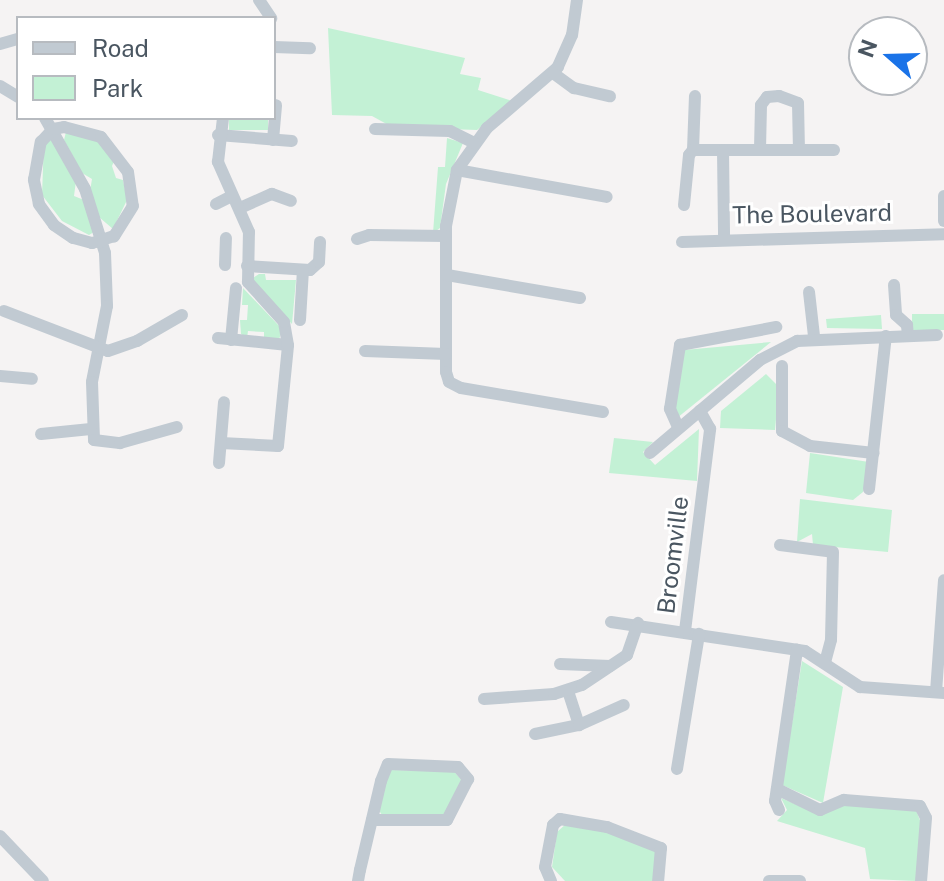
<!DOCTYPE html>
<html>
<head>
<meta charset="utf-8">
<style>
	body { margin:0 }
	#map { position:relative; width:944px; height:881px; overflow:hidden; background:#f5f3f3; font-family:"Public Sans",sans-serif }
	div>[style] { position:absolute }
	.green>* { inset:0; background:#c3f1d5; transform-origin:0 0 }
	.minor>* { height:12px; margin:-6px; padding:0 6px; transform-origin:6px; border-radius:6px; background:#c1cad2 }
	span { translate:-50% -50%; white-space:nowrap; text-align:center; line-height:1.15; -webkit-text-stroke:6px #fff; paint-order:stroke }
	.street-label { font-size:24px; color:#4a5661 }
	.legend { position:absolute; left:16px; top:16px; width:260px; height:104px; box-sizing:border-box; background:#fff; border:2px solid #b7bbc0; margin:0; padding:10px 14px; list-style:none; font-size:24px; color:#4a5661 }
	.legend li { display:flex; align-items:center; gap:16px; height:40px }
	.legend b { width:40px; border:2px solid #b7bbc0 }
	.north { position:absolute; left:848px; top:16px; width:80px; height:80px; box-sizing:border-box; background:#fff; border:2px solid #b7bbc0; border-radius:50%; rotate:290deg; font-size:22px; font-weight:700; line-height:32px; text-align:center; color:#4a5661 }
	.north::after { content:''; display:block; margin:auto; width:28px; height:36px; background:#1a73e8; clip-path:polygon(50% 0,100% 100%,50% 72%,0 100%) }
</style>
</head>
<body>
<div id="map">
	<div class="green">
		<i style="clip-path:polygon(328px 28px,465px 58px,460px 74px,481px 78px,478px 90px,512px 101px,477px 130px,392px 127px,372px 116px,332px 115px)"></i>
		<i style="left:229px;top:118px;width:39px;height:12px"></i>
		<i style="clip-path:polygon(66px 132px,90px 134px,115px 159px,112px 166px,116px 178px,123px 180px,127px 200px,113px 229px,99px 217px,90px 191px,92px 179px,82px 173px,64px 140px)"></i>
		<i style="clip-path:polygon(51px 138px,76px 181px,74px 196px,84px 200px,94px 232px,89px 235px,62px 221px,42px 195px,44px 140px)"></i>
		<i style="clip-path:polygon(447px 138px,463px 143px,446px 184px,440px 228px,433px 233px,438px 167px,445px 167px)"></i>
		<i style="clip-path:polygon(259px 274px,265px 274px,266px 280px,296px 280px,292px 324px,255px 285px,253px 278px)"></i>
		<i style="clip-path:polygon(243px 288px,282px 329px,279px 340px,264px 339px,264px 332px,248px 331px,247px 338px,241px 334px,240px 320px,247px 320px,248px 305px,242px 305px)"></i>
		<i style="left:944px;top:314px;width:16px;height:32px;rotate:90deg"></i>
		<i style="clip-path:polygon(881px 315px,882px 329px,827px 328px,826px 319px)"></i>
		<i style="clip-path:polygon(771px 342px,677px 418px,674px 408px,684px 350px)"></i>
		<i style="clip-path:polygon(766px 374px,779px 387px,775px 430px,720px 428px,721px 411px)"></i>
		<i style="clip-path:polygon(699px 429px,697px 481px,609px 473px,614px 438px,653px 442px,643px 452px,655px 465px)"></i>
		<i style="clip-path:polygon(810px 453px,869px 462px,863px 492px,853px 500px,806px 493px)"></i>
		<i style="clip-path:polygon(800px 499px,892px 510px,888px 552px,813px 545px,812px 534px,797px 542px)"></i>
		<i style="clip-path:polygon(802px 661px,843px 687px,823px 803px,782px 785px)"></i>
		<i style="clip-path:polygon(389px 770px,454px 771px,462px 781px,445px 815px,382px 815px,378px 809px)"></i>
		<i style="clip-path:polygon(781px 798px,821px 815px,844px 804px,916px 810px,921px 823px,916px 881px,870px 879px,865px 848px,777px 821px,787px 810px)"></i>
		<i style="clip-path:polygon(566px 824px,606px 831px,658px 850px,653px 881px,565px 881px,552px 867px,557px 832px)"></i>
	</div>
	<div class="minor">
		<i style="left:259px;top:0;width:22px;rotate:56deg"></i>
		<i style="left:577px;top:0;width:35px;rotate:98deg"></i>
		<i style="left:572px;top:35px;width:35px;rotate:114deg"></i>
		<i style="left:558px;top:67px;width:94px;rotate:139.3deg"></i>
		<i style="left:487px;top:128px;width:52px;rotate:125.5deg"></i>
		<i style="left:457px;top:170px;width:57px;rotate:101.1deg"></i>
		<i style="left:446px;top:226px;width:146px;rotate:90deg"></i>
		<i style="left:446px;top:372px;width:10px;rotate:73deg"></i>
		<i style="left:449px;top:382px;width:13px;rotate:27deg"></i>
		<i style="left:461px;top:388px;width:144px;rotate:9.6deg"></i>
		<i style="left:0;top:44px;width:19px;rotate:-16deg"></i>
		<i style="left:274px;top:47px;width:36px;rotate:2deg"></i>
		<i style="left:553px;top:73px;width:26px;rotate:36deg"></i>
		<i style="left:574px;top:88px;width:37px;rotate:13deg"></i>
		<i style="left:0;top:86px;width:21px;rotate:31deg"></i>
		<i style="left:45px;top:118px;width:81px;rotate:60.6deg"></i>
		<i style="left:85px;top:189px;width:67px;rotate:72.6deg"></i>
		<i style="left:105px;top:253px;width:53px;rotate:87.8deg"></i>
		<i style="left:107px;top:306px;width:77px;rotate:101.2deg"></i>
		<i style="left:92px;top:382px;width:58px;rotate:88deg"></i>
		<i style="left:94px;top:440px;width:26px;rotate:7deg"></i>
		<i style="left:120px;top:443px;width:59px;rotate:-15.7deg"></i>
		<i style="left:64px;top:127px;width:38px;rotate:15deg"></i>
		<i style="left:101px;top:137px;width:44px;rotate:52.4deg"></i>
		<i style="left:128px;top:172px;width:34px;rotate:82deg"></i>
		<i style="left:133px;top:206px;width:36px;rotate:122deg"></i>
		<i style="left:114px;top:236px;width:23px;rotate:162deg"></i>
		<i style="left:92px;top:243px;width:20px;rotate:-165deg"></i>
		<i style="left:73px;top:238px;width:23px;rotate:-146deg"></i>
		<i style="left:54px;top:225px;width:26px;rotate:-126deg"></i>
		<i style="left:39px;top:204px;width:25px;rotate:-102deg"></i>
		<i style="left:34px;top:180px;width:39px;rotate:-80deg"></i>
		<i style="left:41px;top:142px;width:18px;rotate:-47deg"></i>
		<i style="left:53px;top:129px;width:11px;rotate:-10deg"></i>
		<i style="left:375px;top:129px;width:75px;rotate:1.5deg"></i>
		<i style="left:450px;top:131px;width:28px;rotate:26deg"></i>
		<i style="left:218px;top:135px;width:74px;rotate:4.6deg"></i>
		<i style="left:273px;top:140px;width:35px;rotate:-85deg"></i>
		<i style="left:760px;top:149px;width:44px;rotate:-88.7deg"></i>
		<i style="left:761px;top:105px;width:10px;rotate:-53deg"></i>
		<i style="left:767px;top:97px;width:12px;rotate:-5deg"></i>
		<i style="left:779px;top:96px;width:20px;rotate:20deg"></i>
		<i style="left:798px;top:103px;width:46px;rotate:88.8deg"></i>
		<i style="left:693px;top:150px;width:54px;rotate:-87.9deg"></i>
		<i style="left:723px;top:150px;width:111px"></i>
		<i style="left:457px;top:170px;width:152px;rotate:10.2deg"></i>
		<i style="left:944px;top:196px;width:25px;rotate:90deg"></i>
		<i style="left:216px;top:204px;width:18px;rotate:-27deg"></i>
		<i style="left:684px;top:205px;width:50px;rotate:-84.3deg"></i>
		<i style="left:689px;top:155px;width:6px;rotate:-51deg"></i>
		<i style="left:693px;top:150px;width:30px"></i>
		<i style="left:723px;top:150px;width:87px;rotate:89.3deg"></i>
		<i style="left:240px;top:208px;width:35px;rotate:-24deg"></i>
		<i style="left:272px;top:194px;width:20px;rotate:20deg"></i>
		<i style="left:357px;top:239px;width:13px;rotate:-18deg"></i>
		<i style="left:369px;top:235px;width:77px;rotate:0.7deg"></i>
		<i style="left:682px;top:242px;width:262px;rotate:-1.7deg"></i>
		<i style="left:225px;top:265px;width:27px;rotate:-88deg"></i>
		<i style="left:247px;top:266px;width:63px;rotate:3.6deg"></i>
		<i style="left:310px;top:270px;width:12px;rotate:-42deg"></i>
		<i style="left:319px;top:262px;width:20px;rotate:-87deg"></i>
		<i style="left:447px;top:275px;width:135px;rotate:9.8deg"></i>
		<i style="left:894px;top:285px;width:30px;rotate:86deg"></i>
		<i style="left:896px;top:315px;width:15px;rotate:42deg"></i>
		<i style="left:907px;top:325px;width:11px;rotate:85deg"></i>
		<i style="left:809px;top:292px;width:44px;rotate:83.5deg"></i>
		<i style="left:4px;top:311px;width:111px;rotate:21deg"></i>
		<i style="left:108px;top:351px;width:31px;rotate:-19deg"></i>
		<i style="left:137px;top:341px;width:52px;rotate:-30deg"></i>
		<i style="left:300px;top:320px;width:50px;rotate:-86.6deg"></i>
		<i style="left:218px;top:338px;width:70px;rotate:5.7deg"></i>
		<i style="left:231px;top:340px;width:52px;rotate:-84.5deg"></i>
		<i style="left:365px;top:351px;width:81px;rotate:2.1deg"></i>
		<i style="left:782px;top:366px;width:65px;rotate:90deg"></i>
		<i style="left:782px;top:431px;width:32px;rotate:28deg"></i>
		<i style="left:810px;top:446px;width:64px;rotate:6.2deg"></i>
		<i style="left:0;top:376px;width:32px;rotate:5deg"></i>
		<i style="left:678px;top:427px;width:20px;rotate:-114deg"></i>
		<i style="left:670px;top:409px;width:65px;rotate:-81.1deg"></i>
		<i style="left:680px;top:345px;width:98px;rotate:-10.6deg"></i>
		<i style="left:41px;top:434px;width:50px;rotate:-5.7deg"></i>
		<i style="left:221px;top:443px;width:57px;rotate:3deg"></i>
		<i style="left:278px;top:446px;width:101px;rotate:-84.3deg"></i>
		<i style="left:288px;top:345px;width:23px;rotate:-100deg"></i>
		<i style="left:284px;top:322px;width:54px;rotate:-132deg"></i>
		<i style="left:248px;top:282px;width:50px;rotate:-88.9deg"></i>
		<i style="left:249px;top:232px;width:77px;rotate:-113.9deg"></i>
		<i style="left:218px;top:162px;width:44px;rotate:-83.5deg"></i>
		<i style="left:650px;top:453px;width:144px;rotate:-40.2deg"></i>
		<i style="left:760px;top:360px;width:42px;rotate:-27.2deg"></i>
		<i style="left:797px;top:341px;width:140px;rotate:-2.5deg"></i>
		<i style="left:219px;top:463px;width:61px;rotate:-85.3deg"></i>
		<i style="left:869px;top:489px;width:154px;rotate:-83.7deg"></i>
		<i style="left:780px;top:545px;width:53px;rotate:7.5deg"></i>
		<i style="left:833px;top:552px;width:88px;rotate:91.3deg"></i>
		<i style="left:831px;top:640px;width:24px;rotate:105deg"></i>
		<i style="left:611px;top:622px;width:196px;rotate:8.5deg"></i>
		<i style="left:805px;top:651px;width:66px;rotate:33.2deg"></i>
		<i style="left:860px;top:687px;width:84px;rotate:4.1deg"></i>
		<i style="left:685px;top:631px;width:204px;rotate:-82.9deg"></i>
		<i style="left:710px;top:429px;width:21px;rotate:-119deg"></i>
		<i style="left:560px;top:664px;width:50px;rotate:2.3deg"></i>
		<i style="left:568px;top:691px;width:36px;rotate:72deg"></i>
		<i style="left:936px;top:692px;width:112px;rotate:-85.9deg"></i>
		<i style="left:484px;top:699px;width:70px;rotate:-4.1deg"></i>
		<i style="left:554px;top:694px;width:29px;rotate:-18deg"></i>
		<i style="left:582px;top:685px;width:54px;rotate:-33.7deg"></i>
		<i style="left:627px;top:655px;width:34px;rotate:-71deg"></i>
		<i style="left:535px;top:734px;width:45px;rotate:-11.6deg"></i>
		<i style="left:579px;top:725px;width:49px;rotate:-24deg"></i>
		<i style="left:677px;top:769px;width:137px;rotate:-80.7deg"></i>
		<i style="left:777px;top:789px;width:48px;rotate:26deg"></i>
		<i style="left:820px;top:810px;width:26px;rotate:-23deg"></i>
		<i style="left:844px;top:800px;width:76px;rotate:4.5deg"></i>
		<i style="left:920px;top:806px;width:13px;rotate:63deg"></i>
		<i style="left:926px;top:818px;width:63px;rotate:94.5deg"></i>
		<i style="left:779px;top:810px;width:10px;rotate:-114deg"></i>
		<i style="left:775px;top:801px;width:153px;rotate:-81.7deg"></i>
		<i style="left:0;top:836px;width:62px;rotate:46.3deg"></i>
		<i style="left:358px;top:881px;width:11px;rotate:-80deg"></i>
		<i style="left:360px;top:870px;width:91px;rotate:-76.7deg"></i>
		<i style="left:381px;top:781px;width:18px;rotate:-68deg"></i>
		<i style="left:388px;top:764px;width:70px;rotate:2.5deg"></i>
		<i style="left:458px;top:767px;width:16px;rotate:50deg"></i>
		<i style="left:468px;top:779px;width:46px;rotate:117.1deg"></i>
		<i style="left:447px;top:820px;width:75px;rotate:180deg"></i>
		<i style="left:551px;top:881px;width:15px;rotate:-113deg"></i>
		<i style="left:545px;top:867px;width:43px;rotate:-79.2deg"></i>
		<i style="left:553px;top:825px;width:9px;rotate:-41deg"></i>
		<i style="left:560px;top:819px;width:48px;rotate:9.7deg"></i>
		<i style="left:607px;top:827px;width:58px;rotate:21.3deg"></i>
		<i style="left:661px;top:848px;width:33px;rotate:95deg"></i>
		<i style="left:769px;top:881px;width:31px"></i>
	</div>
	<div class="street-label">
		<span style="left:812px;top:214px;rotate:-1deg">The Boulevard</span>
		<span style="left:673px;top:555px;rotate:-83deg">Broomville</span>
	</div>
	<ul class="legend">
	<li><b style="height:10px;background:#c1cad2"></b>Road</li>
	<li><b style="height:22px;background:#c3f1d5"></b>Park</li>
	</ul>
	<div class="north">N</div>
</div>
</body>
</html>
